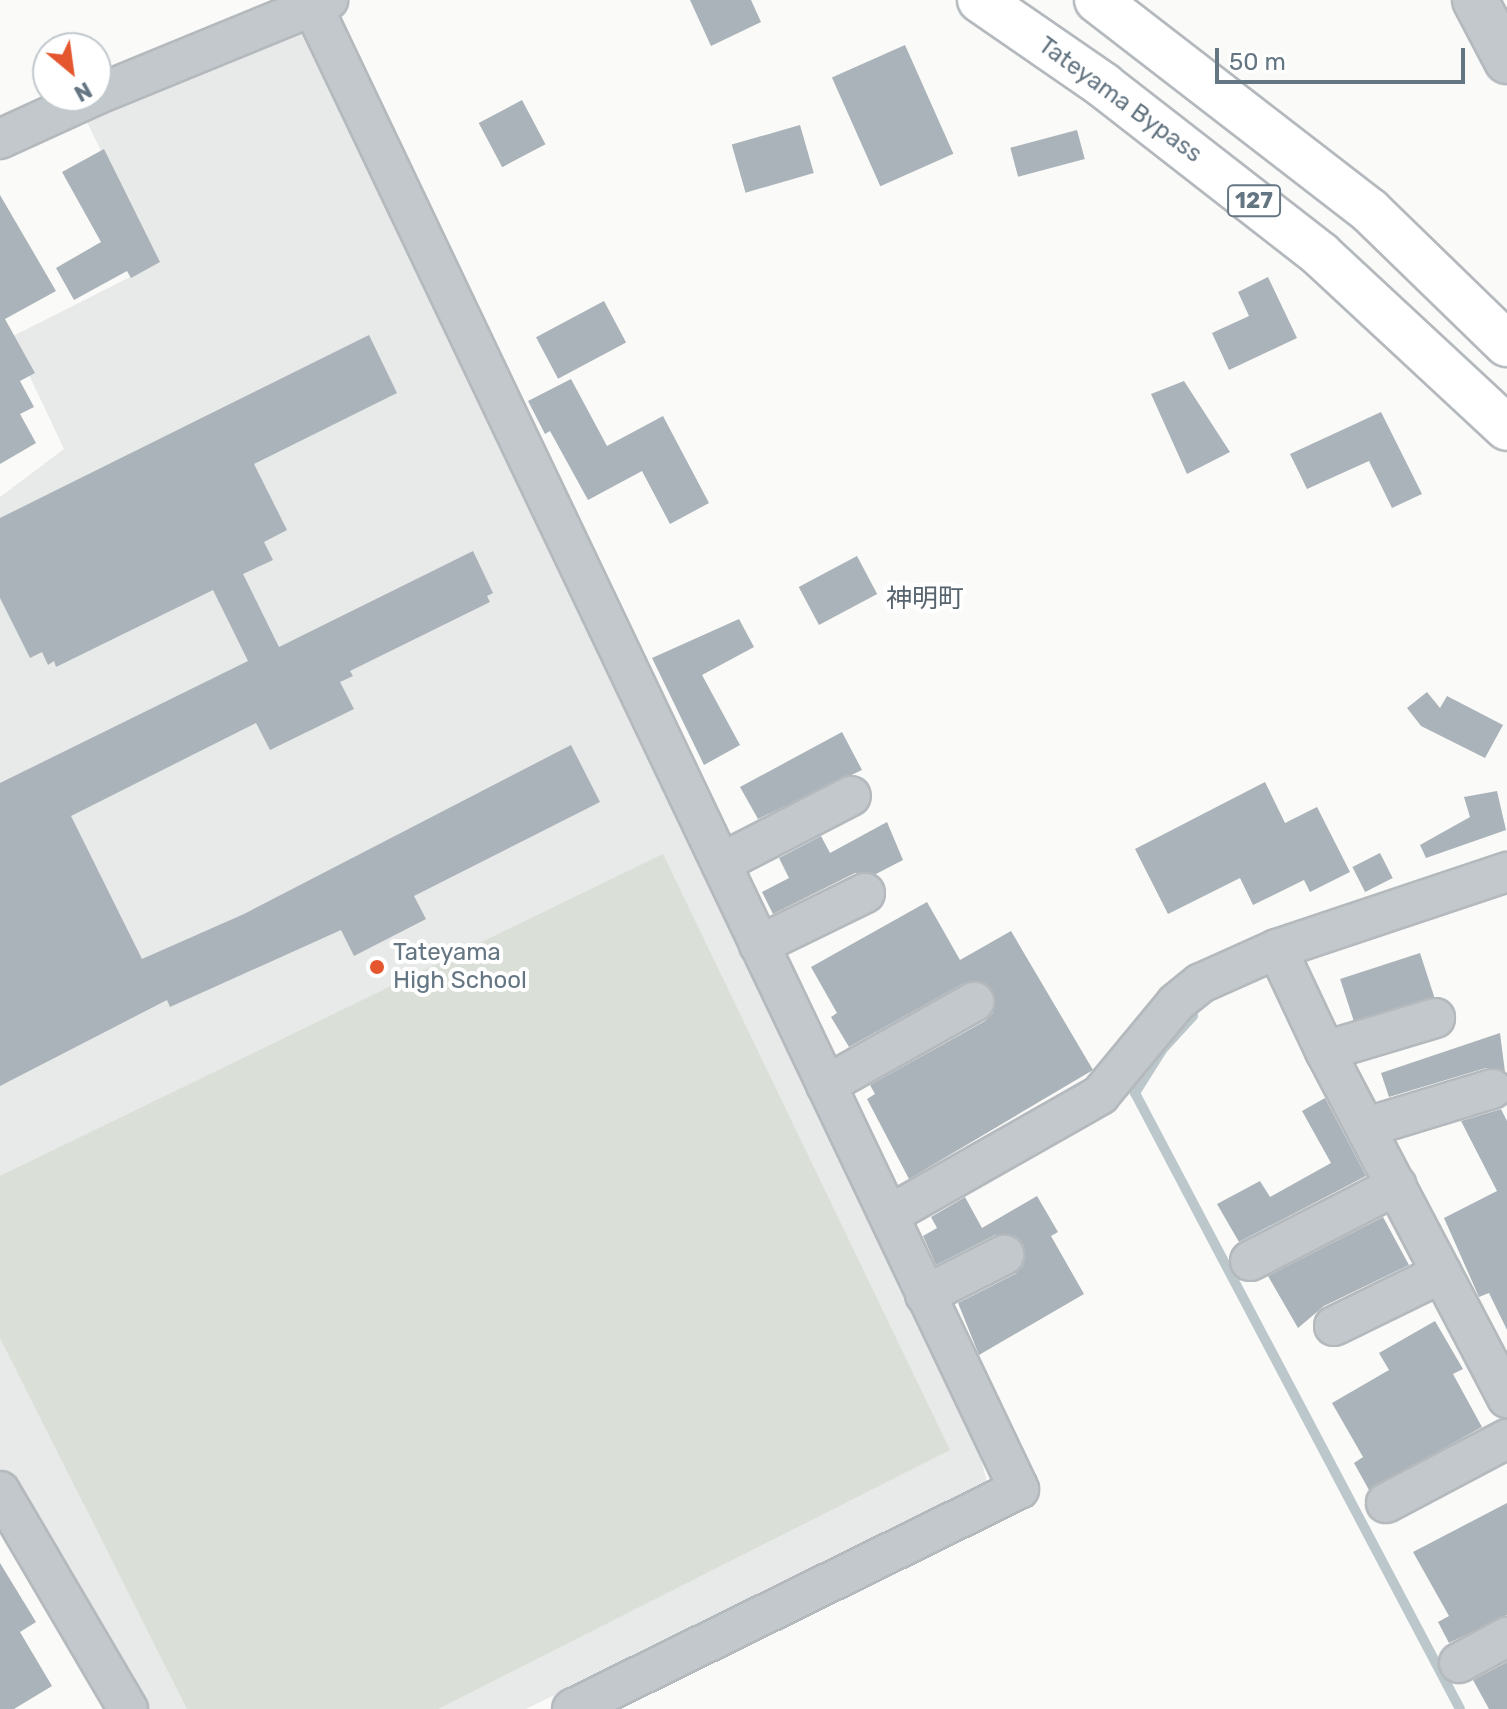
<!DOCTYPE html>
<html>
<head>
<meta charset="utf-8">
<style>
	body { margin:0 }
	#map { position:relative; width:1507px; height:1709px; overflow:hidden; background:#fafaf8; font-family:Rubik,"Noto Sans JP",sans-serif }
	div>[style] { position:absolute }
	.built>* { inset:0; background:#e8e9e9 }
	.green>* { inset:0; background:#dadfd7 }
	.stream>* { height:10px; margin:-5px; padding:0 5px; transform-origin:5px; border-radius:5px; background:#bbc7cb }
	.building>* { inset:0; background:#aab3b9; transform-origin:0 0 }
	.roads { filter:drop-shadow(2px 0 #b4b9bd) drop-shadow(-2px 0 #b4b9bd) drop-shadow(0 2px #b4b9bd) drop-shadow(0 -2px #b4b9bd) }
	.minor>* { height:38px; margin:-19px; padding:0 19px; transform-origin:19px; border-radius:19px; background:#c3c8cc }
	.tertiary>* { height:44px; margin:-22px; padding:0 22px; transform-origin:22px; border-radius:22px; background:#c3c8cc }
	.trunk>* { height:44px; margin:-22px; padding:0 22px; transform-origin:22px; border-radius:22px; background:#fff }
	.dots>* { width:22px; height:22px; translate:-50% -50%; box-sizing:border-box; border:4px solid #fff; border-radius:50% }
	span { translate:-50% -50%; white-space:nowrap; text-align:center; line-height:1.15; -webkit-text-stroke:8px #fff; paint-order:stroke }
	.shield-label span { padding:2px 6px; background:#fff; border:2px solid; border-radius:6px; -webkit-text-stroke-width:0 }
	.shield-label { font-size:22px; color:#657683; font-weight:700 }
	.street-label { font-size:24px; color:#657683 }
	.poi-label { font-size:24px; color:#657683 }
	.left { translate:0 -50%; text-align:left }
	.neighbourhood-label { font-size:26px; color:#57646e }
	.north { position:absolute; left:32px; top:32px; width:80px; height:80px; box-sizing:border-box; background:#fff; border:2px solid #c1c8cd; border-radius:50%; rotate:151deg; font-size:22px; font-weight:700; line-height:32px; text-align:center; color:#657683 }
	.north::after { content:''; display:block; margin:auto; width:28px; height:36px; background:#e4572e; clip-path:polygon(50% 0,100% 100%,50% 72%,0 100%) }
	.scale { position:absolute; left:1215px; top:48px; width:250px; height:36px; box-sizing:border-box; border:4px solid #657683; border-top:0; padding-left:10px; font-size:24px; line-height:28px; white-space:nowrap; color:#657683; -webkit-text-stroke:6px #fff; paint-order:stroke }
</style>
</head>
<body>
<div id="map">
	<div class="built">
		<i style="clip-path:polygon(307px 20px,976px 1438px,987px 1483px,526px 1709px,136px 1709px,0 1475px,0 497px,64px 449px,11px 337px,156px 264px,86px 120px)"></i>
	</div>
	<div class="green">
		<i style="clip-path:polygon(663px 854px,950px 1450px,438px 1709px,187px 1709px,0 1338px,0 1176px)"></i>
	</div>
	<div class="stream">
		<i style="left:1188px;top:1008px;width:9px;rotate:58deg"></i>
		<i style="left:1193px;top:1016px;width:46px;rotate:132.4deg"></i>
		<i style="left:1162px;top:1050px;width:51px;rotate:122.1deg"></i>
		<i style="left:1135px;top:1093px;width:696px;rotate:62.18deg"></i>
	</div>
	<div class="building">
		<i style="clip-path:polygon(690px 0,751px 0,761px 22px,711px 46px)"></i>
		<i style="left:905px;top:45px;width:119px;height:80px;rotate:66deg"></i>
		<i style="left:522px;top:100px;width:50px;height:49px;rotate:62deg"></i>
		<i style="left:800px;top:125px;width:50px;height:71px;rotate:74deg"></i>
		<i style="left:1077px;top:130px;width:30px;height:69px;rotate:75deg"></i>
		<i style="clip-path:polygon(104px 149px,160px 262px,131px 278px,127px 271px,74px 300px,56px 268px,101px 242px,62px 172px)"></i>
		<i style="clip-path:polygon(0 195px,56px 291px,5px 319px,35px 373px,20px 381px,34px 407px,20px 414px,36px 443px,0 464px)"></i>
		<i style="clip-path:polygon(1268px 277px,1297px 338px,1229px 370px,1212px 333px,1249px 316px,1238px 292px)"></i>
		<i style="left:604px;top:301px;width:47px;height:77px;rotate:62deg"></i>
		<i style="clip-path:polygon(369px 335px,397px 393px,254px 464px,287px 530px,264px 542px,273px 560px,243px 574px,279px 647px,473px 551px,493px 593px,487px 596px,490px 602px,350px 671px,353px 676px,340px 682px,354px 709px,270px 750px,256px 723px,71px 816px,142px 959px,244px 914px,571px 745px,600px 802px,414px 896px,426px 919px,354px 956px,341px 930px,170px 1007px,167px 1000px,0 1086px,0 783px,248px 661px,213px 590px,56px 667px,54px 661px,48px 665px,42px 652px,30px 658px,0 598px,0 518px)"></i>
		<i style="clip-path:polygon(571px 379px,607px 446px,663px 416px,709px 503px,670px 524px,642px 471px,588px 500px,550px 431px,545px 434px,528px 401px)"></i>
		<i style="clip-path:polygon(1184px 381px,1230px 452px,1187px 474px,1151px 394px)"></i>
		<i style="clip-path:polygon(1381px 412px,1422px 494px,1392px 508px,1369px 461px,1307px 489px,1290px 454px)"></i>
		<i style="left:857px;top:556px;width:43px;height:66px;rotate:62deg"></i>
		<i style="clip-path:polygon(739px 619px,754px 647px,702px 675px,740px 745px,704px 765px,652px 658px)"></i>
		<i style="clip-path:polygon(1427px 692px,1440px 708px,1447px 696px,1503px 725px,1485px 758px,1421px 726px,1407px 708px)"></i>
		<i style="clip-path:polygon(842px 732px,862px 770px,758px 819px,740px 787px)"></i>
		<i style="clip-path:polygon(1265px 782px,1285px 823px,1317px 807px,1350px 872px,1310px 892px,1304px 880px,1253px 905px,1240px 878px,1168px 914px,1135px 849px)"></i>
		<i style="clip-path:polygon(1497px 791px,1506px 830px,1426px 858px,1420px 845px,1470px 817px,1464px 797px)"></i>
		<i style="clip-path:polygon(887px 822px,903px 860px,876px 874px,855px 873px,773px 914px,762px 892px,789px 878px,779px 858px,821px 836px,830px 853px)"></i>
		<i style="left:1380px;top:853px;width:28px;height:31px;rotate:63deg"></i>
		<i style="clip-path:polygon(927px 902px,960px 960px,1011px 931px,1093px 1070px,909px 1179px,867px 1099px,875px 1094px,870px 1085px,985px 1021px,993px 1013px,993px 992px,985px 983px,964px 983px,849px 1047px,831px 1017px,837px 1013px,811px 967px)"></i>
		<i style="left:1420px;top:953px;width:46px;height:84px;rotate:72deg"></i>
		<i style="clip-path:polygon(1500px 1033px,1505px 1072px,1486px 1068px,1389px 1097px,1381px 1073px)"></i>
		<i style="clip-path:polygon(1325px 1098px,1366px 1176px,1239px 1242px,1217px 1204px,1260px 1181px,1270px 1197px,1331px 1163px,1302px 1111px)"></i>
		<i style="clip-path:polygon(1501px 1109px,1507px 1121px,1507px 1330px,1489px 1293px,1479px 1297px,1444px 1218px,1497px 1191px,1461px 1121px)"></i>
		<i style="clip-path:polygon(1037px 1196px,1058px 1232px,1051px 1236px,1084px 1294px,979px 1355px,958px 1303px,1015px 1274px,1023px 1266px,1024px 1246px,1015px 1236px,995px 1235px,936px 1265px,923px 1236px,937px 1228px,931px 1217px,965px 1197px,982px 1228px)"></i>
		<i style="clip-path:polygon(1383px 1217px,1409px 1265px,1324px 1306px,1298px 1328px,1268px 1276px)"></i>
		<i style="clip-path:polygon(1435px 1321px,1463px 1369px,1453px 1374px,1482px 1427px,1369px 1490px,1354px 1463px,1363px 1457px,1332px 1403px,1389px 1370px,1379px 1353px)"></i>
		<i style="clip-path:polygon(1507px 1503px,1507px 1615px,1449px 1643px,1438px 1622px,1449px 1616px,1413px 1552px)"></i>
		<i style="clip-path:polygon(0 1563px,36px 1622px,20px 1632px,52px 1686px,14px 1709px,0 1709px)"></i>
		<i style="clip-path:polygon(1507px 1662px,1507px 1709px,1489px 1709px,1473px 1680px)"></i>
	</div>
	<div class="roads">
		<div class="minor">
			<i style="left:312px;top:5px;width:1644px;rotate:64.53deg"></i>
			<i style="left:1019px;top:1489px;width:498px;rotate:153.8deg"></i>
			<i style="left:96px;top:95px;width:251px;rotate:-22.3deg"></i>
			<i style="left:0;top:139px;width:103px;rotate:-24.6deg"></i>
			<i style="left:721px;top:863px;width:146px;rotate:-27.3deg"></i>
			<i style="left:759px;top:945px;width:118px;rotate:-26.1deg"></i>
			<i style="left:1277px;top:949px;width:113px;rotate:64.8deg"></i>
			<i style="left:1325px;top:1051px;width:392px;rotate:62.3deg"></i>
			<i style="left:1325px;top:1051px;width:115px;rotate:-16.7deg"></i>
			<i style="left:826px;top:1085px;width:170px;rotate:-29.3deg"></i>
			<i style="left:1367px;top:1127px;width:131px;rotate:-16.9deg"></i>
			<i style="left:889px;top:1215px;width:243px;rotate:-29.6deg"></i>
			<i style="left:1100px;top:1095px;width:119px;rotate:-50.4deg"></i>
			<i style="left:1176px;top:1003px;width:32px;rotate:-39deg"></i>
			<i style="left:1201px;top:983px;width:83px;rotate:-24.1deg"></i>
			<i style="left:1277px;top:949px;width:243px;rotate:-18.5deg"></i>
			<i style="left:1250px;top:1261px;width:165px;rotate:-27.3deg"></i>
			<i style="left:925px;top:1295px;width:89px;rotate:-26.9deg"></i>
			<i style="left:1334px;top:1326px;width:120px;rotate:-26.1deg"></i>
			<i style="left:0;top:1491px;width:253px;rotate:59.6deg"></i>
			<i style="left:1386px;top:1503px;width:137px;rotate:-27.9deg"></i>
			<i style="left:1459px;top:1663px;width:55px;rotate:-28.4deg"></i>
		</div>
		<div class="tertiary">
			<i style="left:1475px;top:0;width:69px;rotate:62.3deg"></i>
		</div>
		<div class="trunk">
			<i style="left:980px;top:0;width:150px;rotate:34.6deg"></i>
			<i style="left:1103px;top:85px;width:276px;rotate:37.9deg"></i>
			<i style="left:1321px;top:255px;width:254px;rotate:42.9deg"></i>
			<i style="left:1097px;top:0;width:345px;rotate:37.7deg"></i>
			<i style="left:1370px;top:211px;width:191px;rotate:44.2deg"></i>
		</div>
	</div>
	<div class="dots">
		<i style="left:377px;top:967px;background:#e4572e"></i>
	</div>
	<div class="shield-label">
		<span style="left:1254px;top:201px">127</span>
	</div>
	<div class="street-label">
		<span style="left:1120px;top:100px;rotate:36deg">Tateyama Bypass</span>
	</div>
	<div class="poi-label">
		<span class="left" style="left:393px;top:967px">Tateyama<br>High School</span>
	</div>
	<div class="neighbourhood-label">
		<span style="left:925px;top:599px">神明町</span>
	</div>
	<div class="north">N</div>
	<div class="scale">50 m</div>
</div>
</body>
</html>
